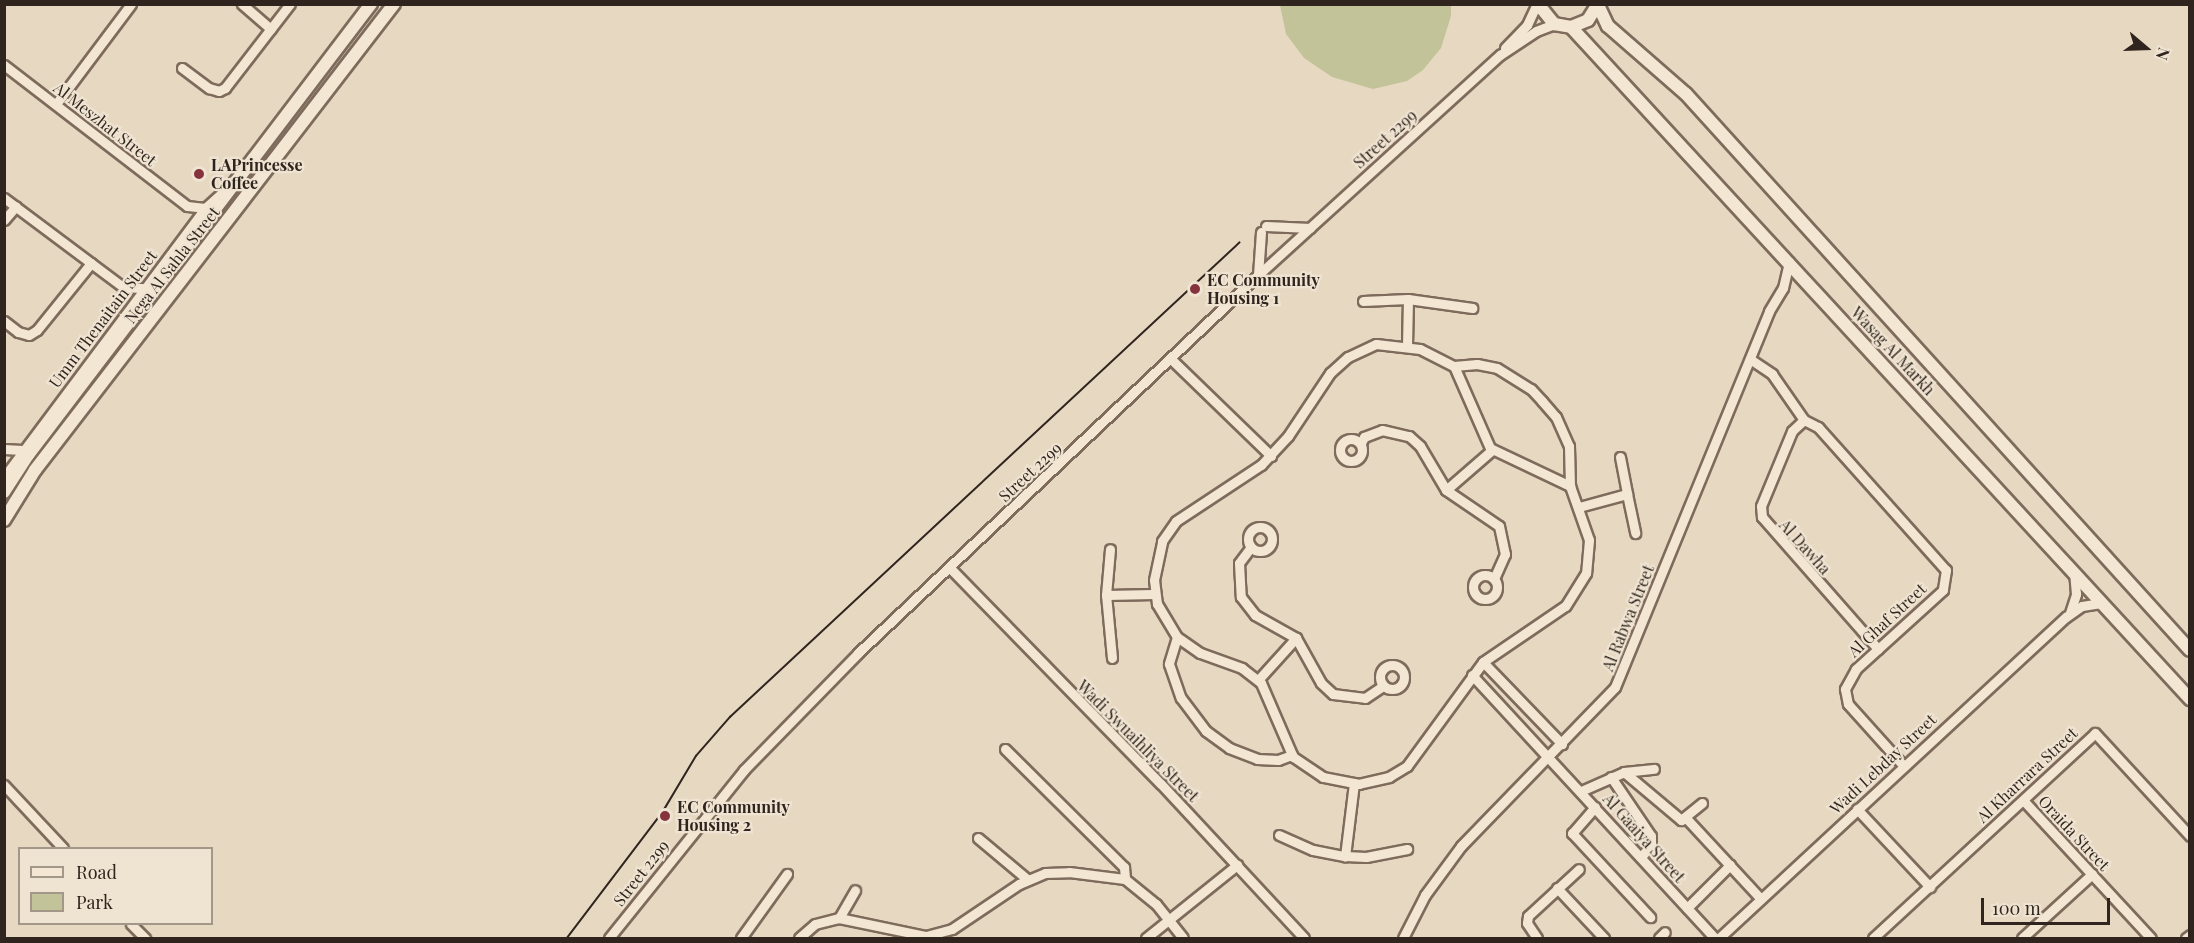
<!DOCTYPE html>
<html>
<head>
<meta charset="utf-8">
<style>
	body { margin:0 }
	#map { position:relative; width:2194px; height:943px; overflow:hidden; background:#e7d8c2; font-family:"Playfair Display",serif }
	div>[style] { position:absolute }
	.green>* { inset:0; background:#c2c398 }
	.roads { filter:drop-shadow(2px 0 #7e6b5c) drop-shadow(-2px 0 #7e6b5c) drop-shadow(0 2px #7e6b5c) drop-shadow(0 -2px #7e6b5c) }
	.minor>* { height:9px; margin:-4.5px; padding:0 4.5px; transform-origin:4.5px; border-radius:4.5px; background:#f3e7d4 }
	.minor>.ring { margin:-4.5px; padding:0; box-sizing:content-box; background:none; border:9px solid #f3e7d4; border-radius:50% }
	.tertiary>* { height:12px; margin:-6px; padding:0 6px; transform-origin:6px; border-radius:6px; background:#f3e7d4 }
	.tram>* { height:1.5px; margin:-0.75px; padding:0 0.75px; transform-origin:0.75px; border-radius:0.75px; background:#30251e }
	.dots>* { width:16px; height:16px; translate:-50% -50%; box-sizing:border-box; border:3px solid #efe3d1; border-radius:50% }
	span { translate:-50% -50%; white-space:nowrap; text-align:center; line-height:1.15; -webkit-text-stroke:4.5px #efe3d1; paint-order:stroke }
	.street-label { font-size:16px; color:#30251e }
	.poi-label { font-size:16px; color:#30251e; font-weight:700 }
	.left { translate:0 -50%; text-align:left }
	.frame { position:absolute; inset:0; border:6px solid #30251e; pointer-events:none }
	.legend { position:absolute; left:18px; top:847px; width:195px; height:78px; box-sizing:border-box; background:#efe3d1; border:2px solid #a39789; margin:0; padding:8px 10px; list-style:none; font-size:18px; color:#30251e }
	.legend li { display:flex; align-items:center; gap:12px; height:30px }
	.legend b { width:30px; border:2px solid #a39789 }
	.north { position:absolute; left:2116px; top:18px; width:60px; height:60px; -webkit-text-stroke:4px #efe3d1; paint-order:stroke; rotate:109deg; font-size:16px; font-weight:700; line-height:24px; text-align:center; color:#30251e }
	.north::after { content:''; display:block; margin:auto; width:21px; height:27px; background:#30251e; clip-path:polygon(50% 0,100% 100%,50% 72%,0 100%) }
	.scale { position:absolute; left:1981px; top:898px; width:129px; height:27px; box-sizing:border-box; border:3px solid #30251e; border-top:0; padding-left:8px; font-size:18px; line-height:21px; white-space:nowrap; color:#30251e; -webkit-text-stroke:4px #efe3d1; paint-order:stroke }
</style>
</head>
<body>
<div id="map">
	<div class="green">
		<i style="clip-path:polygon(1280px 5px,1451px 5px,1451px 16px,1441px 48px,1423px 70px,1407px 81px,1373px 89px,1332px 77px,1304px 58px,1286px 34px)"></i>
	</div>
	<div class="roads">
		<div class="minor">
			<i style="left:242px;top:4px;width:38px;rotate:41deg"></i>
			<i style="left:1505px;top:48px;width:32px;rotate:-46deg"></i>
			<i style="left:1527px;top:25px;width:23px;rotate:-65deg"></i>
			<i style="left:4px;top:65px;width:231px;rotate:37.6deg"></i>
			<i style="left:187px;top:206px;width:18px;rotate:6deg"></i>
			<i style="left:182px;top:68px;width:34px;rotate:37deg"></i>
			<i style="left:209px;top:88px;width:10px;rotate:17deg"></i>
			<i style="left:219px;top:91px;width:7px;rotate:-27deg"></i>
			<i style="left:225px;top:88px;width:106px;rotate:-52.3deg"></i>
			<i style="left:56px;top:104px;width:125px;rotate:-53.1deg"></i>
			<i style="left:4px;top:198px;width:149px;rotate:36.8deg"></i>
			<i style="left:123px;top:287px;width:22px;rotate:3deg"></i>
			<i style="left:4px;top:220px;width:18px;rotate:-49deg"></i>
			<i style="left:1266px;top:226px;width:44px;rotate:2.6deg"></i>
			<i style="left:1258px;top:275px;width:43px;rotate:-86deg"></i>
			<i style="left:1363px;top:301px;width:45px;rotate:-2.5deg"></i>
			<i style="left:4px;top:321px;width:18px;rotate:38deg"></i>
			<i style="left:18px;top:332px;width:11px;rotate:15deg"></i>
			<i style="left:29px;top:335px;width:9px;rotate:-32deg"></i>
			<i style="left:37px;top:330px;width:86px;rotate:-51.1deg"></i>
			<i style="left:1376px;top:344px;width:44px;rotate:6.5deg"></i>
			<i style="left:1420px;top:349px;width:38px;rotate:27deg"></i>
			<i style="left:1454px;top:366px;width:90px;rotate:66.3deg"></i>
			<i style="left:1490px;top:448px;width:89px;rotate:25.4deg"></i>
			<i style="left:1570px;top:486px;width:57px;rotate:70.6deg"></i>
			<i style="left:1589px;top:540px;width:33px;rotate:95deg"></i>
			<i style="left:1586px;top:573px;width:39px;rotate:122deg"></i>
			<i style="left:1565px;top:606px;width:99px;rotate:145.7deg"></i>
			<i style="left:1483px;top:662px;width:129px;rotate:126.2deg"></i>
			<i style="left:1407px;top:766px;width:21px;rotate:149deg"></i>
			<i style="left:1389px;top:777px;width:31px;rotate:167deg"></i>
			<i style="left:1359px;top:784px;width:37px;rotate:-169deg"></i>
			<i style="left:1323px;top:777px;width:36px;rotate:-146deg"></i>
			<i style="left:1293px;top:757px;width:81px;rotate:-113.4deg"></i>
			<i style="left:1261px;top:683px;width:24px;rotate:-142deg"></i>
			<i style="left:1242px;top:668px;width:45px;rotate:-160.3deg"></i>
			<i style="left:1200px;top:653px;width:28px;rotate:-145deg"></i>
			<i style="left:1177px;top:637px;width:39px;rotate:-121deg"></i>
			<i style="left:1157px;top:604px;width:24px;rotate:-97deg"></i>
			<i style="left:1154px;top:580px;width:40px;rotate:-78deg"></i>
			<i style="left:1162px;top:541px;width:24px;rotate:-55deg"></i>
			<i style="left:1176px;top:521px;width:102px;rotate:-33.4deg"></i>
			<i style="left:1261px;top:465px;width:40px;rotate:-47deg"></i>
			<i style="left:1288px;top:436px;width:76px;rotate:-56.3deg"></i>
			<i style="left:1330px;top:373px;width:24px;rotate:-42deg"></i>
			<i style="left:1348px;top:357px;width:31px;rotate:-25deg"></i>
			<i style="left:1407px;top:346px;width:47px;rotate:-88.8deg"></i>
			<i style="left:1408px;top:299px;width:65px;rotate:8deg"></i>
			<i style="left:1750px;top:359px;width:27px;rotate:34deg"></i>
			<i style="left:1772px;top:374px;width:56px;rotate:55.2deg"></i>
			<i style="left:1172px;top:360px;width:138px;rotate:44.1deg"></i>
			<i style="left:1454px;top:366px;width:23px;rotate:-5deg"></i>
			<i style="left:1477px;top:364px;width:20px;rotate:11deg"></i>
			<i style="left:1497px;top:368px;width:40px;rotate:32deg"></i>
			<i style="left:1531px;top:389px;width:16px;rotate:47deg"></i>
			<i style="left:1542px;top:401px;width:21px;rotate:49deg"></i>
			<i style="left:1556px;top:417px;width:32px;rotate:66deg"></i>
			<i style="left:1569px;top:446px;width:40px;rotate:88.6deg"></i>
			<i class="ring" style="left:1340px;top:439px;width:13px;height:13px"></i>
			<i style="left:1361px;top:443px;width:7px;rotate:-63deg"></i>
			<i style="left:1364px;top:437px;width:19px;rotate:-21deg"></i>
			<i style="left:1382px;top:430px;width:28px;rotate:13deg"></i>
			<i style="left:1409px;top:436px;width:15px;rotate:42deg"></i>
			<i style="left:1420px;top:446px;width:51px;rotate:59.4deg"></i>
			<i style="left:4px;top:449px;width:18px;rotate:3deg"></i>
			<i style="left:1492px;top:450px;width:61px;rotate:139deg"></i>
			<i style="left:1446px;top:490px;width:64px;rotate:34.2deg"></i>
			<i style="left:1499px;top:526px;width:29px;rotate:78deg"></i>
			<i style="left:1505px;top:554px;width:27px;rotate:114deg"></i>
			<i style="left:1620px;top:457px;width:38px;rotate:79deg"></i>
			<i style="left:4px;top:477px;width:336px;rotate:-53.2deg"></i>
			<i style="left:205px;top:208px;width:25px;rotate:-42deg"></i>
			<i style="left:1579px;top:507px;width:50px;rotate:-15.2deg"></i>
			<i style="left:1627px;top:494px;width:40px;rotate:78deg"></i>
			<i class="ring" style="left:1248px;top:527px;width:15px;height:15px"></i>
			<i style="left:1251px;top:547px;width:20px;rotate:127deg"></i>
			<i style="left:1239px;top:563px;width:34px;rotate:87deg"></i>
			<i style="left:1241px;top:597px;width:23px;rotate:52deg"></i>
			<i style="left:1255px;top:615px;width:47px;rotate:29.3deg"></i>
			<i style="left:949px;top:567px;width:303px;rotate:45.7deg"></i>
			<i style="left:1161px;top:784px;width:210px;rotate:47.1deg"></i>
			<i class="ring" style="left:1473px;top:575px;width:15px;height:15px"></i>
			<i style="left:1106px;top:595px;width:46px;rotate:-85deg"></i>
			<i style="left:2070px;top:613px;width:20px;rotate:-72deg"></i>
			<i style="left:2076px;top:594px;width:21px;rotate:-95deg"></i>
			<i style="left:1177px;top:637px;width:28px;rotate:107deg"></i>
			<i style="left:1169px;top:664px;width:36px;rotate:71deg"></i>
			<i style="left:1181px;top:698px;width:41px;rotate:52.9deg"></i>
			<i style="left:1206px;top:731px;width:29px;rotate:36deg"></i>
			<i style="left:1229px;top:748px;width:30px;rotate:21deg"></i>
			<i style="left:1257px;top:759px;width:21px;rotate:3deg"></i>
			<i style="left:1278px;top:760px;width:15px;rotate:-20deg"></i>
			<i style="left:1878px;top:649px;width:176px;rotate:-131.3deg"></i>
			<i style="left:1762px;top:517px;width:11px;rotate:-95deg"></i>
			<i style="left:1761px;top:506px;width:81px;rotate:-67.5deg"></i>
			<i style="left:1792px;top:431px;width:16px;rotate:-43deg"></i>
			<i style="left:1804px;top:420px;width:16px;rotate:27deg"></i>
			<i style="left:1818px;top:427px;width:192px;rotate:48.2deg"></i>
			<i style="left:1946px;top:570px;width:20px;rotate:99deg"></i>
			<i style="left:1943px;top:590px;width:118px;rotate:137.8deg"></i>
			<i style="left:1856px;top:669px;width:23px;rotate:119deg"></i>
			<i style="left:1845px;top:689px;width:15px;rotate:79deg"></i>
			<i style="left:1848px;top:704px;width:81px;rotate:48deg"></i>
			<i style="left:1112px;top:658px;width:63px;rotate:-95.4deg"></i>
			<i style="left:1106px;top:595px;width:48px;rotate:-1.2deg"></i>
			<i style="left:1483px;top:662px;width:114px;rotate:46.1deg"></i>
			<i class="ring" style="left:1380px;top:665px;width:15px;height:15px"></i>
			<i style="left:1472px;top:675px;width:358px;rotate:47.3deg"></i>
			<i style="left:1258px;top:680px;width:57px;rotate:-47.9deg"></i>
			<i style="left:1296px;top:638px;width:51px;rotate:60.9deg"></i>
			<i style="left:1321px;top:683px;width:16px;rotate:43deg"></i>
			<i style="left:1333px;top:694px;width:32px;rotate:7deg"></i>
			<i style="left:1365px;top:698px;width:22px;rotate:-34deg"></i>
			<i style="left:1005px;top:749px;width:168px;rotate:44.8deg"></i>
			<i style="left:1124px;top:867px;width:12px;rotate:85deg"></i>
			<i style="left:1624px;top:772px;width:75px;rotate:40.1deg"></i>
			<i style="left:1681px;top:820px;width:27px;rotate:-39deg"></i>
			<i style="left:1611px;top:777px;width:71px;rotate:55.9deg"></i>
			<i style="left:1651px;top:836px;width:9px;rotate:90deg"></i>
			<i style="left:1651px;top:845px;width:16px;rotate:130deg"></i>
			<i style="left:1354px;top:783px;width:74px;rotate:97deg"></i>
			<i style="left:1345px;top:856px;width:21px;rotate:3deg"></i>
			<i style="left:1366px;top:857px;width:42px;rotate:-11deg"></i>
			<i style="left:4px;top:785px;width:86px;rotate:46.9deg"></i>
			<i style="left:1581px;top:791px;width:47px;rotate:-23.8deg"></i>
			<i style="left:1624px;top:772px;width:30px;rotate:-6deg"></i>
			<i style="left:2023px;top:800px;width:188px;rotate:47.2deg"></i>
			<i style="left:1595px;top:807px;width:35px;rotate:131deg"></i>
			<i style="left:1572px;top:833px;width:115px;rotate:47.1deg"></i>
			<i style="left:1857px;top:809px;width:107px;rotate:46.9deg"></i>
			<i style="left:1686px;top:818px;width:110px;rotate:47.2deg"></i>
			<i style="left:1279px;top:835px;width:37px;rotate:24deg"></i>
			<i style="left:1313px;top:850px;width:33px;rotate:11deg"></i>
			<i style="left:978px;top:838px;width:65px;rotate:40deg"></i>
			<i style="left:1557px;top:888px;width:69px;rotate:46.8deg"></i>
			<i style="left:1687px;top:908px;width:61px;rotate:-45deg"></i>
			<i style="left:839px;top:918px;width:32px;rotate:-60deg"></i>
			<i style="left:131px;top:924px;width:20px;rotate:45deg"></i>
			<i style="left:609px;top:938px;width:216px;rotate:-51.2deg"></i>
			<i style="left:744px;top:770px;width:163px;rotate:-45.7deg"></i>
			<i style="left:858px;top:653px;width:550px;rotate:-43.38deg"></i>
			<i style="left:1258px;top:275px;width:327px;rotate:-42.3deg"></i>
			<i style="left:1500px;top:55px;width:43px;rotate:-33.7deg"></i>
			<i style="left:1536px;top:31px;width:19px;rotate:-21deg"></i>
			<i style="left:741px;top:938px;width:79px;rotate:-54.3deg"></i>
			<i style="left:799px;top:938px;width:21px;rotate:-41deg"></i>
			<i style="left:815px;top:924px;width:25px;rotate:-14deg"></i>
			<i style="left:839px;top:918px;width:89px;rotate:11.7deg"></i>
			<i style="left:926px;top:936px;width:27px;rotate:-15deg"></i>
			<i style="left:952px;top:929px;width:81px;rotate:-33.9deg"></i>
			<i style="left:1019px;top:884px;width:28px;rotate:-23deg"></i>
			<i style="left:1045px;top:873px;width:24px;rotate:-2deg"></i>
			<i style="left:1069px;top:872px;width:56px;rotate:7.1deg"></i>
			<i style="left:1125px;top:879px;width:40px;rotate:39deg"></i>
			<i style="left:1156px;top:904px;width:43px;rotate:51.5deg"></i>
			<i style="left:1146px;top:938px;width:117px;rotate:-38.7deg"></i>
			<i style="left:1403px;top:938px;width:48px;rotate:-62.9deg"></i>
			<i style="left:1425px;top:895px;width:61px;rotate:-53.7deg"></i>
			<i style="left:1461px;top:846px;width:221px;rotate:-45.9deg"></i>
			<i style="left:1615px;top:687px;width:406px;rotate:-67.7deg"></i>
			<i style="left:1769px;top:311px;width:27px;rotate:-59deg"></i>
			<i style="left:1783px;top:288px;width:27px;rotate:-77deg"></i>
			<i style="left:1537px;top:938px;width:18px;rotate:-124deg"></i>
			<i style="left:1527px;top:923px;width:7px;rotate:-82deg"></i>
			<i style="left:1528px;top:916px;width:69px;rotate:-42.7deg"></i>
			<i style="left:1659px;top:938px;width:8px;rotate:-45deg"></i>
			<i style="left:1719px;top:938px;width:473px;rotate:-42.8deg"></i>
			<i style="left:2066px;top:617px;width:19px;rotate:-35deg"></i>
			<i style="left:2082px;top:606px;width:19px;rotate:-9deg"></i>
			<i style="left:1873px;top:938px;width:302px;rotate:-42.7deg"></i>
			<i style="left:2095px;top:733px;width:140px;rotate:47.3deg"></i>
			<i style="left:2022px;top:938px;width:95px;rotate:-42.4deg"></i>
			<i style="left:2186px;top:938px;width:5px;rotate:-37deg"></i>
		</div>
		<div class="tertiary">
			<i style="left:1538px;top:4px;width:26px;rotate:51deg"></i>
			<i style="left:1554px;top:24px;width:17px;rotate:10deg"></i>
			<i style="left:1571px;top:27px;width:18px;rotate:-22deg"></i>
			<i style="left:1588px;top:20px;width:19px;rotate:-58deg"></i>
			<i style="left:1598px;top:5px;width:23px;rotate:65deg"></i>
			<i style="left:1608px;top:26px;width:103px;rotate:41.1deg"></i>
			<i style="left:1686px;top:94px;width:750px;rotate:47.81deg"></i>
			<i style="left:1571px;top:27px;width:914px;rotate:47.35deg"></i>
			<i style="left:4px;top:492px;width:44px;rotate:-57deg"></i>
			<i style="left:28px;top:455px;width:567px;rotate:-52.75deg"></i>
			<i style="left:4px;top:520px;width:59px;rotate:-58.2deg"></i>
			<i style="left:35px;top:470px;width:588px;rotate:-52.39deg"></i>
		</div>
	</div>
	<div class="tram">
		<i style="left:567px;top:938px;width:157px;rotate:-52.8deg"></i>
		<i style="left:662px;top:813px;width:66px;rotate:-59.2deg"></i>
		<i style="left:696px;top:756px;width:52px;rotate:-48.9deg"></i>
		<i style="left:730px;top:717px;width:696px;rotate:-42.96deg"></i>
	</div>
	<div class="dots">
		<i style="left:199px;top:174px;background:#85343d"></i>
		<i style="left:1195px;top:289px;background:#85343d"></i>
		<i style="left:665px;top:816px;background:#85343d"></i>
	</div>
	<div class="street-label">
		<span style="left:105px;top:124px;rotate:38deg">Al Meszhat Street</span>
		<span style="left:1385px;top:139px;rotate:-42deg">Street 2299</span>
		<span style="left:172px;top:265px;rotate:-52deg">Nega Al Sahla Street</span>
		<span style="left:103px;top:319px;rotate:-53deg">Umm Thenaitain Street</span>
		<span style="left:1893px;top:351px;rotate:47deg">Wasag Al Markh</span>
		<span style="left:1030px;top:472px;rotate:-43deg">Street 2299</span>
		<span style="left:1805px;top:547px;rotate:48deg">Al Dawha</span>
		<span style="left:1628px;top:618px;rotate:-68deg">Al Rabwa Street</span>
		<span style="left:1887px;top:620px;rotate:-43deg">Al Ghaf Street</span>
		<span style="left:1138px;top:741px;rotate:45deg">Wadi Swuaihliya Street</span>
		<span style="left:1883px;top:764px;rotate:-43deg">Wadi Lebday Street</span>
		<span style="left:2027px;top:775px;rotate:-43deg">Al Kharrara Street</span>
		<span style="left:2074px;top:833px;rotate:47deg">Oraida Street</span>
		<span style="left:1644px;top:838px;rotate:48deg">Al Gaaiya Street</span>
		<span style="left:641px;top:873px;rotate:-52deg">Street 2299</span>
	</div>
	<div class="poi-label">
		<span class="left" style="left:211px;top:174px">LAPrincesse<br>Coffee</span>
		<span class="left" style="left:1207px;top:289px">EC Community<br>Housing 1</span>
		<span class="left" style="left:677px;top:816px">EC Community<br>Housing 2</span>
	</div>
	<div class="frame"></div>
	<ul class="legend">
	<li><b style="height:8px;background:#f3e7d4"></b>Road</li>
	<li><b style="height:16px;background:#c2c398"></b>Park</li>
	</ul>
	<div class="north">N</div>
	<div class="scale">100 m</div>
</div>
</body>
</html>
